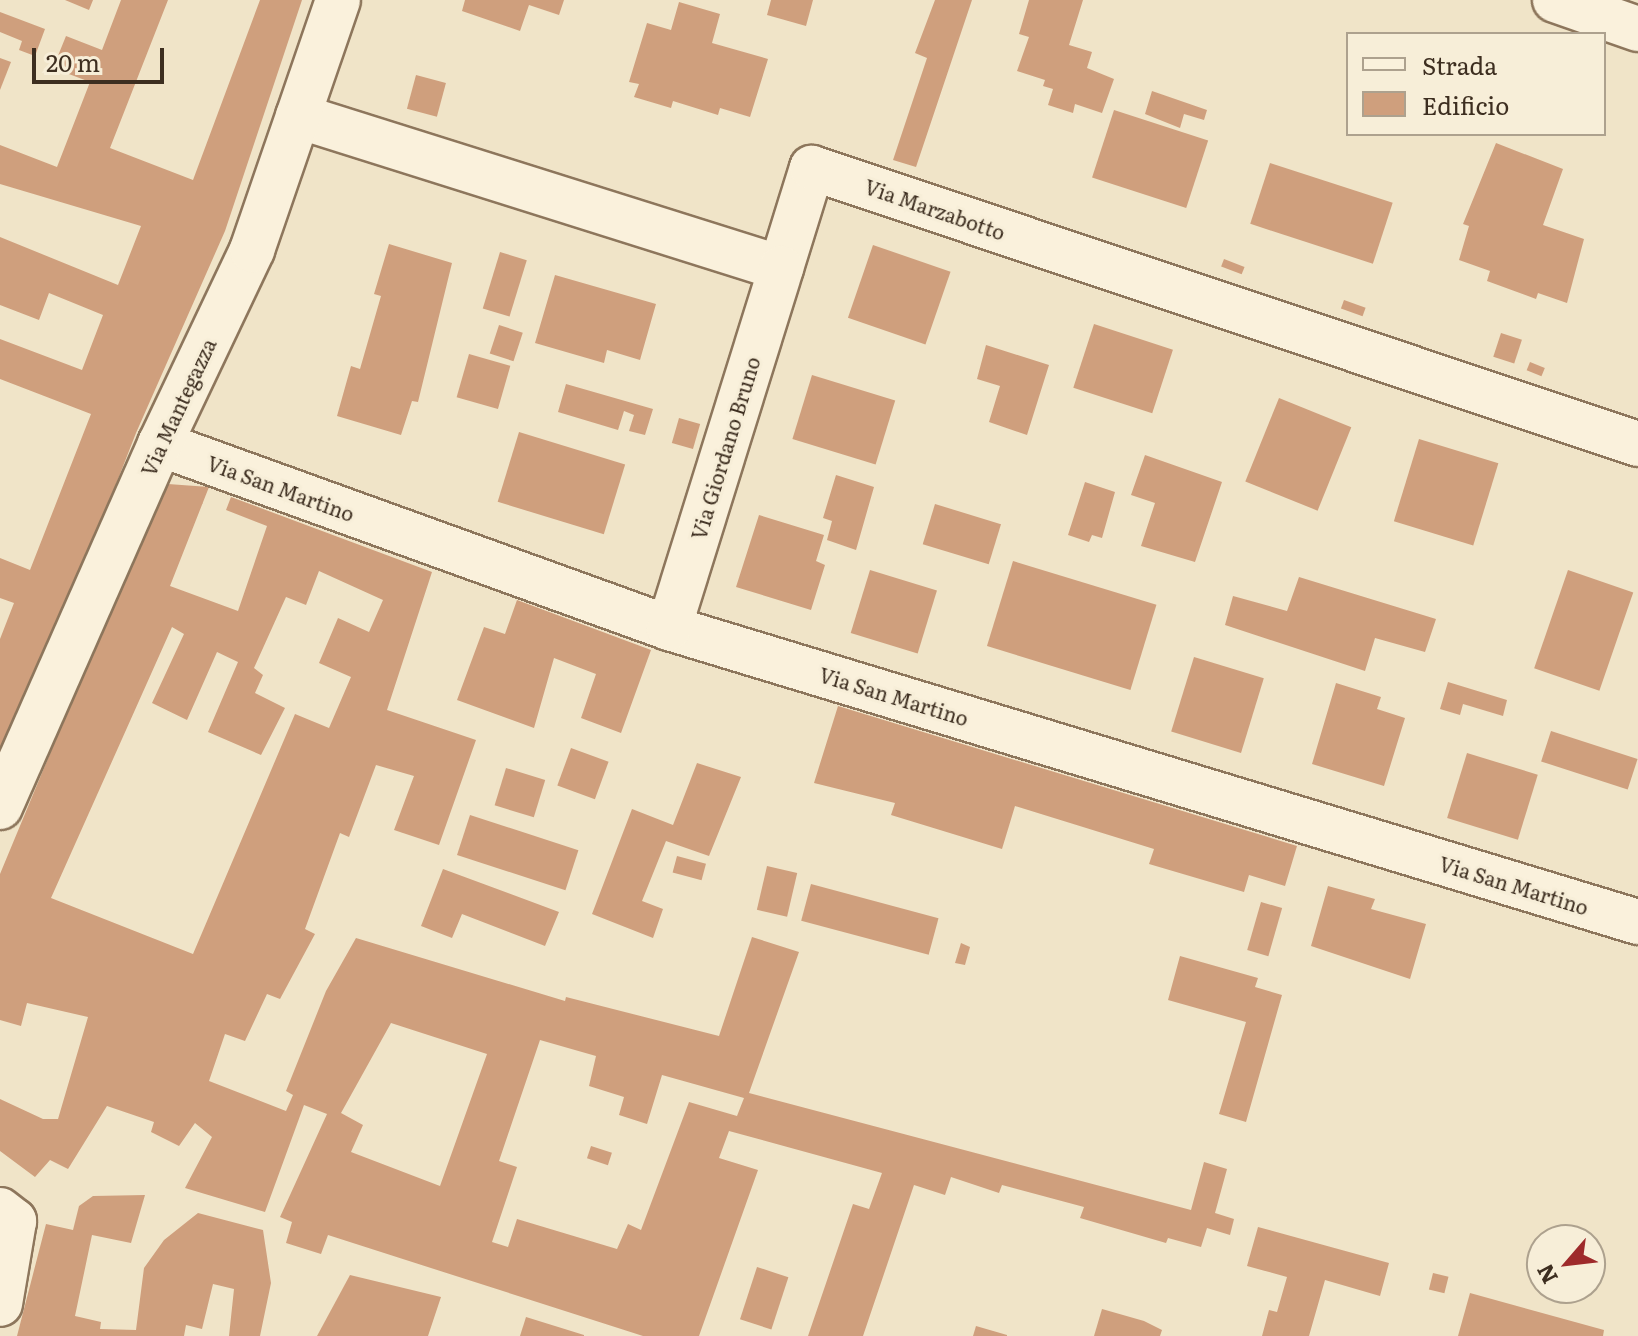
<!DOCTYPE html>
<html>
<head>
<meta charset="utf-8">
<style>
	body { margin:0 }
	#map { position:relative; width:1638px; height:1336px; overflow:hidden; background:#f0e4c8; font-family:Literata,serif }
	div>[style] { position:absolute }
	.building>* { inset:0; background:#cf9f7d; transform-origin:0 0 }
	.roads { filter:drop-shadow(2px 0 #8d765c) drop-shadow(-2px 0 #8d765c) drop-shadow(0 2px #8d765c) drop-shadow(0 -2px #8d765c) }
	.minor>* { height:44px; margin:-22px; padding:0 22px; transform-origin:22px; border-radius:22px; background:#faf1dc }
	.tertiary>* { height:44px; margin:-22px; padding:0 22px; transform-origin:22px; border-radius:22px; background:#faf1dc }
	span { translate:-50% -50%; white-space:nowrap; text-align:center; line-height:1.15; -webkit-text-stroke:6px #f7eed8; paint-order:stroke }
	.street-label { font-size:20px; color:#3d2e20 }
	.legend { position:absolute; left:1346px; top:32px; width:260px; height:104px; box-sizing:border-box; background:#f7eed8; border:2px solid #ada18e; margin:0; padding:10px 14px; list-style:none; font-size:24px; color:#3d2e20 }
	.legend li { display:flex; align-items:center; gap:16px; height:40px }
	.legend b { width:40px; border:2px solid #ada18e }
	.north { position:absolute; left:1526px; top:1224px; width:80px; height:80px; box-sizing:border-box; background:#f7eed8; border:2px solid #ada18e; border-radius:50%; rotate:242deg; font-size:22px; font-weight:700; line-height:32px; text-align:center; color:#3d2e20 }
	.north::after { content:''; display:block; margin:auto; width:28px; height:36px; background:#9e2a2b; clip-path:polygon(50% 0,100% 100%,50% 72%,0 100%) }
	.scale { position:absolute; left:32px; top:48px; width:132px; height:36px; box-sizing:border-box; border:4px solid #3d2e20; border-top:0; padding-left:10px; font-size:24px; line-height:28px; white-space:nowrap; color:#3d2e20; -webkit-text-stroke:6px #f7eed8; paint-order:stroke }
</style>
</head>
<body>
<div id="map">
	<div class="building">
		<i style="clip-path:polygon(65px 0,93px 0,89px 10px)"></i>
		<i style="clip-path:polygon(121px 0,168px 0,110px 148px,193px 180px,260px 0,302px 0,225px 231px,136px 433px,0 782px,0 639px,14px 603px,0 598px,0 558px,30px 570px,91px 414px,0 379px,0 339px,82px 370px,103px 315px,49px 293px,39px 320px,0 305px,0 237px,118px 285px,141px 226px,0 184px,0 145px,57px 167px,90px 82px,53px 68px,66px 36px,102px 50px)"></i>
		<i style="clip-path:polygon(465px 0,564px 0,559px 15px,529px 5px,520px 31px,462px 11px)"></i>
		<i style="clip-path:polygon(771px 0,813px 0,806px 26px,767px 15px)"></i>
		<i style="clip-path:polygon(935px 0,972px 0,916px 167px,893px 160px,927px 58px,915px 53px)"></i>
		<i style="clip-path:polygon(1029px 0,1083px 0,1069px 45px,1092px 52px,1087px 68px,1114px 79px,1102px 113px,1075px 104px,1073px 113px,1048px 105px,1053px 89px,1043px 86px,1045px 80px,1017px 71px,1029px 37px,1019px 34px)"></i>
		<i style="clip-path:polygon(679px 2px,720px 14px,712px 43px,768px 59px,750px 117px,720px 108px,718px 115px,673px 101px,671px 108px,634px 97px,639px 84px,629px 82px,647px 23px,671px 30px)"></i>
		<i style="clip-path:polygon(0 12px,45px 29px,35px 56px,19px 50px,22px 41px,0 32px)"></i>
		<i style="clip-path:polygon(0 58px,11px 62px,0 90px)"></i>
		<i style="left:416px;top:75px;width:31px;height:35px;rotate:15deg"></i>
		<i style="clip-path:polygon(1152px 91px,1207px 110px,1204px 120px,1184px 114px,1180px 128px,1145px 114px)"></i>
		<i style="left:1114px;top:110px;width:99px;height:71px;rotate:18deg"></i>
		<i style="clip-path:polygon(1496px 143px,1563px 169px,1543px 225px,1584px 239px,1567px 303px,1538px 293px,1536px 299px,1487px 281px,1490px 271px,1459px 260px,1469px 226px,1463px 224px)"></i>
		<i style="left:1270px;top:163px;width:129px;height:64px;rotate:18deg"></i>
		<i style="clip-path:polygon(389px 244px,452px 263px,418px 402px,412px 401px,401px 435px,337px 416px,351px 366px,360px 369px,381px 296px,374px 294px)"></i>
		<i style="left:873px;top:245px;width:82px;height:77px;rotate:19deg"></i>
		<i style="left:500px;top:252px;width:28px;height:59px;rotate:17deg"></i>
		<i style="left:1224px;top:259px;width:22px;height:8px;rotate:21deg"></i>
		<i style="clip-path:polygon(555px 275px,656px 304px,640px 360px,607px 350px,604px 363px,535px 343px)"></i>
		<i style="left:1344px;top:300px;width:23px;height:9px;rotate:20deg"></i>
		<i style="left:1094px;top:324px;width:83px;height:67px;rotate:18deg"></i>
		<i style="left:499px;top:325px;width:25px;height:30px;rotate:18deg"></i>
		<i style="left:1501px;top:333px;width:22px;height:25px;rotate:18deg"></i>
		<i style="clip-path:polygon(986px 345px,1049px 365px,1027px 435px,989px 422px,1000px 386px,977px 379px)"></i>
		<i style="left:469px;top:354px;width:43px;height:45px;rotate:16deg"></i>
		<i style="left:1530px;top:362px;width:16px;height:9px;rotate:22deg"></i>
		<i style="left:812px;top:375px;width:87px;height:67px;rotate:17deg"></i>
		<i style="clip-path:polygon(566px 384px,653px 409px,645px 435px,629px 431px,634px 415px,624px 411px,618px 430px,558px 412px)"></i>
		<i style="left:1279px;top:398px;width:78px;height:90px;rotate:22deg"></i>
		<i style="left:679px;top:418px;width:22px;height:26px;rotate:16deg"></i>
		<i style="left:519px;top:432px;width:111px;height:73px;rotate:17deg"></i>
		<i style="left:1419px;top:439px;width:83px;height:86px;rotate:17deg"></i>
		<i style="clip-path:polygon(1145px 455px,1222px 482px,1195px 562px,1141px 546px,1155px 503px,1131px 495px)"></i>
		<i style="clip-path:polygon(836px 475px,874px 487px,856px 550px,827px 540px,832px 521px,823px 518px)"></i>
		<i style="clip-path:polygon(1085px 482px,1115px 492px,1102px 538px,1092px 535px,1089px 542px,1068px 535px)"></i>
		<i style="clip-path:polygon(evenodd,168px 484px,209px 487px,170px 586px,238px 611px,267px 526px,226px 510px,231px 497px,432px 572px,387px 710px,476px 740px,439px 845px,394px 830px,414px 776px,376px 765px,349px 837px,340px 833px,305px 929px,315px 934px,280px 999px,267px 994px,245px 1041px,225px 1034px,209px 1081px,286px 1111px,293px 1095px,286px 1091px,326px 991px,356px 938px,565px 1001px,566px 997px,719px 1036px,752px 937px,799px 952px,749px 1093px,1191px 1210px,1204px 1162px,1227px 1169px,1215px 1213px,1234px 1219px,1230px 1235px,1207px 1228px,1201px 1247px,1168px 1238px,1166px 1243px,1080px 1218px,1084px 1207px,1002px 1185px,999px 1193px,951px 1177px,945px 1195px,914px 1185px,863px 1336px,808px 1336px,853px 1204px,869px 1209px,882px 1173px,729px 1131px,719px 1158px,758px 1170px,699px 1336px,643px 1336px,328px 1235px,321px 1254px,286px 1243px,292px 1222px,280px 1217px,327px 1114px,304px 1105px,265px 1212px,185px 1188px,212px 1137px,195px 1123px,179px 1146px,151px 1132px,154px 1122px,107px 1106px,68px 1169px,50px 1160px,35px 1177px,0 1151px,0 1099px,43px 1119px,58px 1119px,88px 1017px,27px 1003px,21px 1026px,0 1020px,0 874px,160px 489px,168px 484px,319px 571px,383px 600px,369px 632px,338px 618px,319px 663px,351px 677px,329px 728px,295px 714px,193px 954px,51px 898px,172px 627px,184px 634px,152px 703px,187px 720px,217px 652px,238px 662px,208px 732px,261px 755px,285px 708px,255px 693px,263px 675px,254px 668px,286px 597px,306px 605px,319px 571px,168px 484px,391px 1023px,487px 1054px,440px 1186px,351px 1152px,363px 1125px,341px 1113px,391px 1023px,168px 484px,540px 1040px,596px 1056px,589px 1086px,624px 1097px,619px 1115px,647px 1124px,662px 1075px,744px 1098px,737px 1116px,689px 1102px,641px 1230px,628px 1224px,617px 1249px,517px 1219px,508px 1247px,492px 1242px,517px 1167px,499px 1161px,540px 1040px)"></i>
		<i style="left:935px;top:504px;width:69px;height:42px;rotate:17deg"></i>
		<i style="clip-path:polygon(759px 515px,824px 535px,816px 561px,825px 565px,811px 610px,736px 587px)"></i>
		<i style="left:1013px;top:561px;width:150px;height:89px;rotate:17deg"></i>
		<i style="left:870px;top:570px;width:70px;height:66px;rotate:17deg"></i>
		<i style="left:1568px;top:570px;width:69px;height:104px;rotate:19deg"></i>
		<i style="clip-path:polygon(1299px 577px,1436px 619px,1425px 652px,1375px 638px,1365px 671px,1225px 625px,1233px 596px,1287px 611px)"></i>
		<i style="clip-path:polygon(517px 600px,651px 650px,621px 733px,581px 718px,596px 674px,554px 658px,534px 728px,457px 700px,484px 627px,505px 634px)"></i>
		<i style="left:1194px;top:657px;width:73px;height:78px;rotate:17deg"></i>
		<i style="clip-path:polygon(1448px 682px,1507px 700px,1503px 716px,1463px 704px,1460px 715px,1440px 709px)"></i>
		<i style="clip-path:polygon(1336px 683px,1381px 697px,1377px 709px,1405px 718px,1384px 786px,1312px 764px)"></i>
		<i style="clip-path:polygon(838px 706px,1297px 846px,1285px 886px,1249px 875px,1244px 892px,1149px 864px,1154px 849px,1015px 806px,1002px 849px,891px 815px,895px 803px,814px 783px)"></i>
		<i style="left:1551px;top:731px;width:91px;height:32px;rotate:18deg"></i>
		<i style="left:571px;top:748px;width:40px;height:40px;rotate:20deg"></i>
		<i style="left:1467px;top:753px;width:74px;height:68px;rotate:17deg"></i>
		<i style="clip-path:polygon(697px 763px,741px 777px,709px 856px,666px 841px,642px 901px,663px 909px,653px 938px,592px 914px,632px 809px,673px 825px)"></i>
		<i style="left:506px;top:768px;width:41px;height:39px;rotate:17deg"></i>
		<i style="left:470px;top:815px;width:114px;height:42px;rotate:18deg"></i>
		<i style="left:677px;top:856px;width:30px;height:17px;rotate:15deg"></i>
		<i style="left:767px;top:866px;width:31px;height:45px;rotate:13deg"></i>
		<i style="clip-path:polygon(443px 869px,559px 912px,545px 946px,462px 914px,452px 938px,421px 926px)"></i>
		<i style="left:811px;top:884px;width:132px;height:38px;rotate:15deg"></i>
		<i style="clip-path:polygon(1328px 886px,1375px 899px,1371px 909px,1426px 924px,1410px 979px,1311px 946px)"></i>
		<i style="left:1261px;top:902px;width:22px;height:50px;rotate:16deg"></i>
		<i style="clip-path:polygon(961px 943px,970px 947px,965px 965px,955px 963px)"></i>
		<i style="clip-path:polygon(1180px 956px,1258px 978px,1255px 987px,1282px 995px,1246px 1122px,1219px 1114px,1246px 1022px,1168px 1000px)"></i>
		<i style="left:591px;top:1146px;width:22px;height:13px;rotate:18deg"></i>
		<i style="clip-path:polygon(145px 1195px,131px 1243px,92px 1235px,75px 1316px,101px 1322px,100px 1329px,136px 1330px,144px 1268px,164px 1240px,198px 1213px,263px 1230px,271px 1283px,260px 1336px,229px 1336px,234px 1289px,213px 1284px,202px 1329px,186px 1325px,184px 1336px,17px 1336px,46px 1224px,73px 1230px,79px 1206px,93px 1196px)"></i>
		<i style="clip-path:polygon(1258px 1227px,1389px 1263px,1380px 1296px,1325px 1280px,1309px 1336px,1262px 1336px,1269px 1310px,1277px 1312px,1287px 1277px,1247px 1266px)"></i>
		<i style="left:757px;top:1267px;width:33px;height:55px;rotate:18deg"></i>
		<i style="left:1433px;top:1273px;width:16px;height:17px;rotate:14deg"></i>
		<i style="clip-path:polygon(350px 1275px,441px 1297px,428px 1336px,317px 1336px)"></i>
		<i style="clip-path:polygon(1470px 1293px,1604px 1330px,1603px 1336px,1458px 1336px)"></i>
		<i style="clip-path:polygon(1102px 1309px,1144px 1321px,1162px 1330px,1160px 1336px,1094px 1336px)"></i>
		<i style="clip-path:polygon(526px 1317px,584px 1335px,584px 1336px,520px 1336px)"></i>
		<i style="clip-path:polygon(976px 1326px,1007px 1335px,1007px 1336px,973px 1336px)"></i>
	</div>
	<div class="roads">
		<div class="minor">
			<i style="left:298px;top:116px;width:506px;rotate:17.47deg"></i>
			<i style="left:781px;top:268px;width:105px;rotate:-72.8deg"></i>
			<i style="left:812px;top:168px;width:871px;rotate:18.48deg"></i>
			<i style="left:160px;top:444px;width:541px;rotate:19.87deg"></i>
			<i style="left:669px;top:628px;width:1013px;rotate:16.88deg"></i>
			<i style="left:669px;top:628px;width:377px;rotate:-72.7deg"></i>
			<i style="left:0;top:807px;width:397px;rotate:-66.2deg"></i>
			<i style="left:160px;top:444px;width:215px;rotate:-64.6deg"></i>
			<i style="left:252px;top:250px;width:264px;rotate:-71deg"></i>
			<i style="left:0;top:1210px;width:18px;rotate:38deg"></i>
			<i style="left:14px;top:1221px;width:84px;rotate:99.6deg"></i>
		</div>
		<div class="tertiary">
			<i style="left:1555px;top:0;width:88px;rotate:19.3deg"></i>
		</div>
	</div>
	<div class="street-label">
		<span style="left:935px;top:209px;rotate:19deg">Via Marzabotto</span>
		<span style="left:178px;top:407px;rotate:-65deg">Via Mantegazza</span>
		<span style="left:725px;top:448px;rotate:-73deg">Via Giordano Bruno</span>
		<span style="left:281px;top:488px;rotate:20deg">Via San Martino</span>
		<span style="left:894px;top:696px;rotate:17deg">Via San Martino</span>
		<span style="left:1514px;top:885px;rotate:17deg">Via San Martino</span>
	</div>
	<ul class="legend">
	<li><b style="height:10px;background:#faf1dc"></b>Strada</li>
	<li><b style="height:22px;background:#cf9f7d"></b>Edificio</li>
	</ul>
	<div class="north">N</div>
	<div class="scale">20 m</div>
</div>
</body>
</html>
